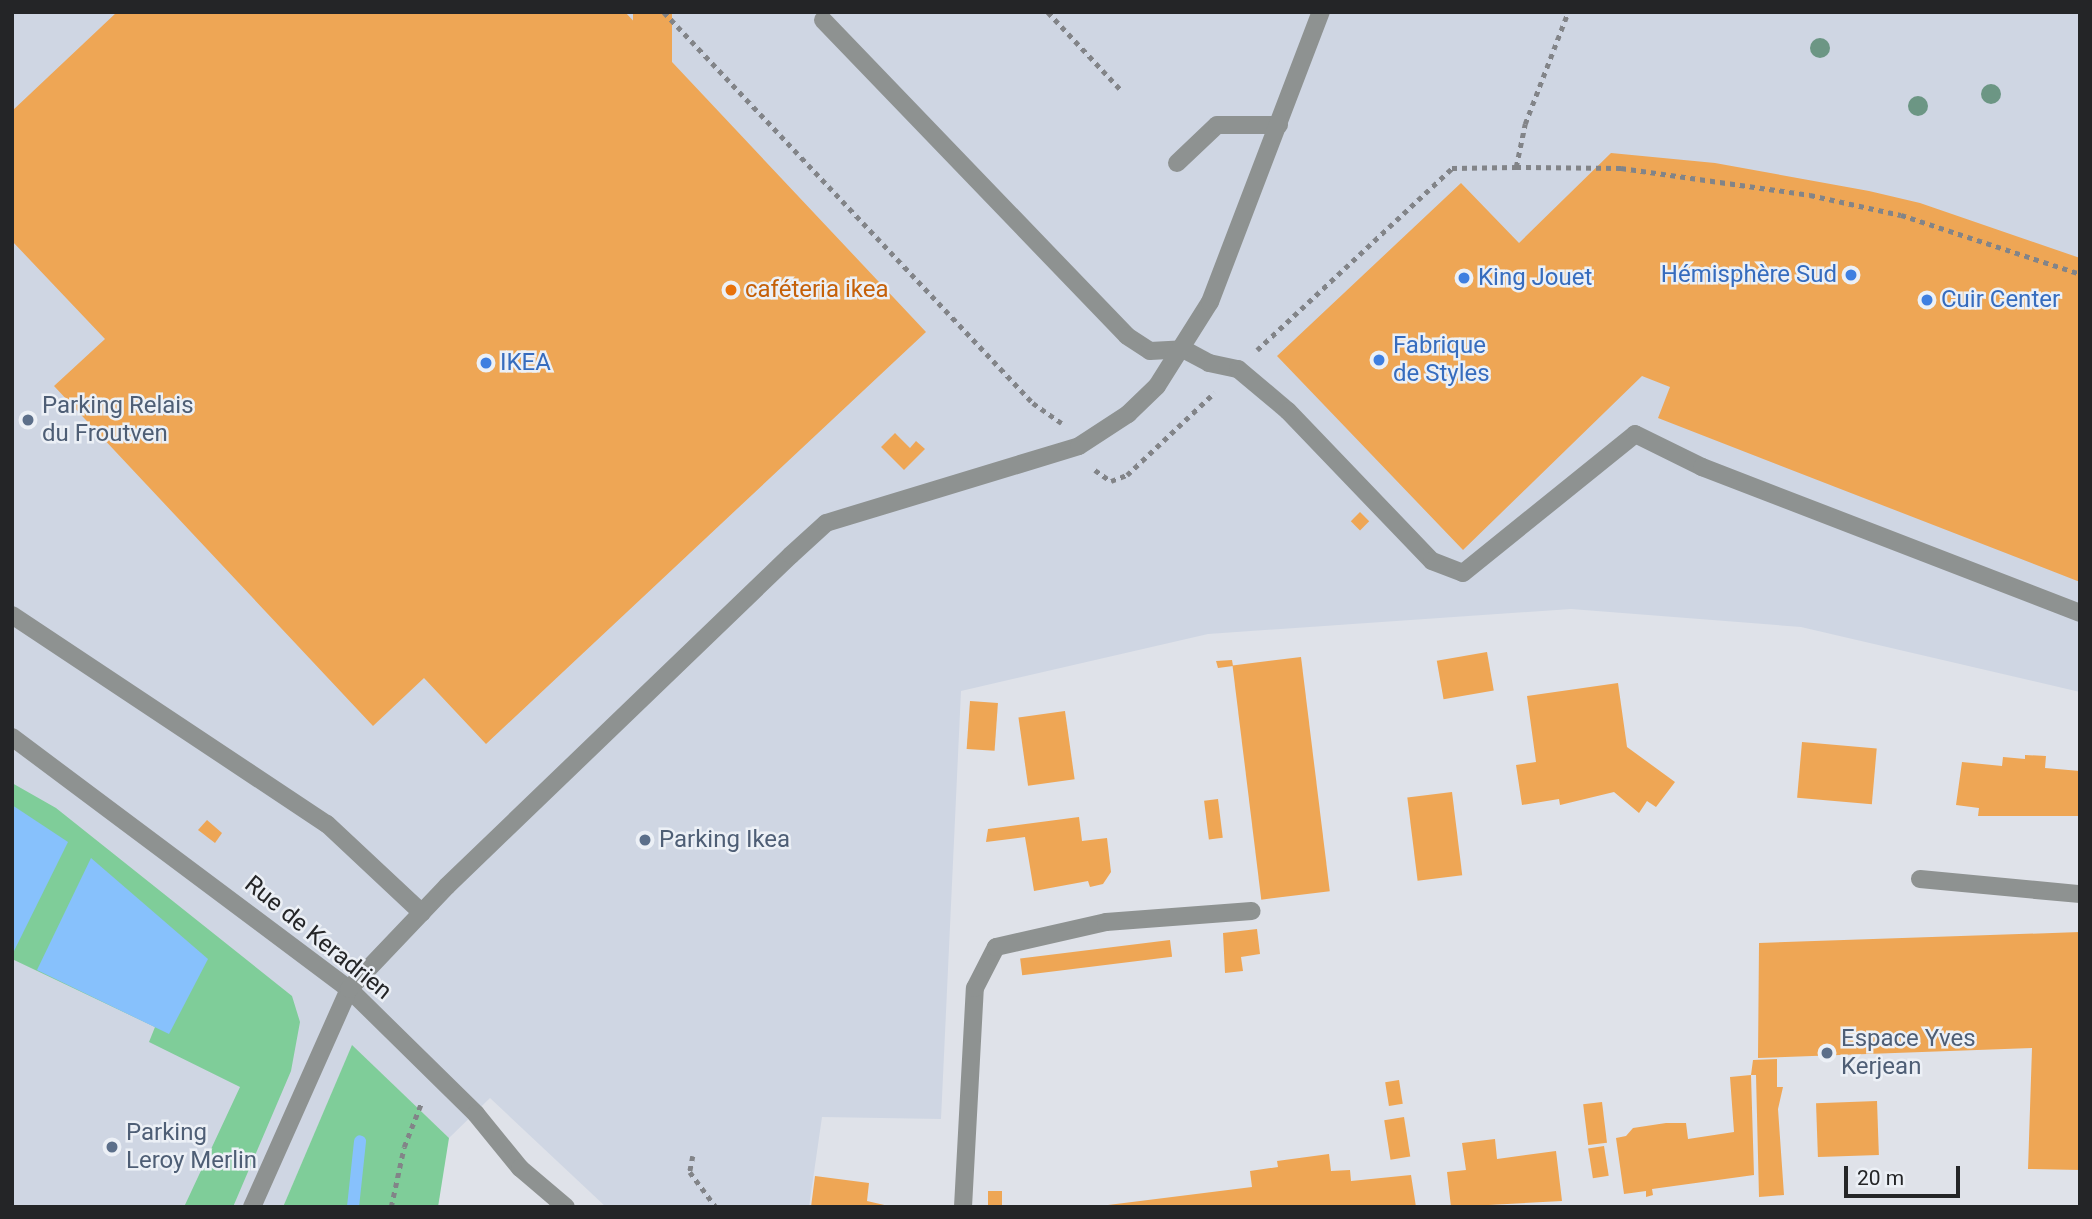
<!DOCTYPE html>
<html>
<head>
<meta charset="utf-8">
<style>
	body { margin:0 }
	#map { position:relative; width:2092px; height:1219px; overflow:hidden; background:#dfe2e9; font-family:Roboto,sans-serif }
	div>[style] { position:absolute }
	.built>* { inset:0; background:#cfd6e3 }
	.green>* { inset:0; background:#7fcd99 }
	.water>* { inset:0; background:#87c1fc }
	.stream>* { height:12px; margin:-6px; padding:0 6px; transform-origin:6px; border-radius:6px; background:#87c1fc }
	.building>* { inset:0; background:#eea655; transform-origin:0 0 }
	.path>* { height:4.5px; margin-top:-2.25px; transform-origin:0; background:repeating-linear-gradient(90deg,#828488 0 5px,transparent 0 10px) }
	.minor>* { height:18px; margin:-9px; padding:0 9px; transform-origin:9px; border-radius:9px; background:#8e9291 }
	.trees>* { width:20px; height:20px; margin:-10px; border-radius:50%; background:#6c9684 }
	.dots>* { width:19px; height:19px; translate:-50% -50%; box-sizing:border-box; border:4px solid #ecf0f6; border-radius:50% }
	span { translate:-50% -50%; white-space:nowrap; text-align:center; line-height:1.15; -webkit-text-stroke:5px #ecf0f6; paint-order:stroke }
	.shop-label { font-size:24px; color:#366cbe }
	.right { translate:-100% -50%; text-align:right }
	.left { translate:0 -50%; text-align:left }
	.food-label { font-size:24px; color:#c56008 }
	.service-label { font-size:24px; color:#4e5e75 }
	.street-label { font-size:24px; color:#242527 }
	.frame { position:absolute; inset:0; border:14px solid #242527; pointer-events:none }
	.scale { position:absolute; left:1844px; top:1166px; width:116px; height:32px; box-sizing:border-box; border:4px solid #242527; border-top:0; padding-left:9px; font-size:21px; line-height:24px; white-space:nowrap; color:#242527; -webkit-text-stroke:5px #ecf0f6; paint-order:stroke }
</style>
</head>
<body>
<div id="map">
	<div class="built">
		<i style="clip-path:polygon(12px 12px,2080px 12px,2080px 692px,1801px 627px,1571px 609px,1208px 634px,961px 691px,941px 1119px,822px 1117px,809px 1207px,606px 1207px,490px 1098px,449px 1138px,352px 1046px,283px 1207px,12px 1207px)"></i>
	</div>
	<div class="green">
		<i style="clip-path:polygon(12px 783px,56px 808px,292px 996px,300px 1022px,291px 1071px,233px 1207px,184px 1207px,240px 1087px,149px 1042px,155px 1027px,12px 959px)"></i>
		<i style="clip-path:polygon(352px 1045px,449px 1138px,438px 1207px,283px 1207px)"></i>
	</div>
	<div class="water">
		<i style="clip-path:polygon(12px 805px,68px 842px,12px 955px)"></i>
		<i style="clip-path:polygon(91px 858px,208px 959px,169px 1034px,37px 970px)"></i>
	</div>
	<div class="stream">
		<i style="left:353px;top:1207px;width:66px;rotate:-83.9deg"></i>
	</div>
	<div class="building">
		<i style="clip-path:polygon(117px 12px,625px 12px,926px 332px,486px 744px,424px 678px,373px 726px,54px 386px,105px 339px,12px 241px,12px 111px)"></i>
		<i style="left:633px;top:12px;width:39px;height:452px"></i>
		<i style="clip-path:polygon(1611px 153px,1715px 163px,1869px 191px,1920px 203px,2080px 258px,2080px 582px,1658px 418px,1670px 387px,1642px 376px,1463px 550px,1277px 356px,1461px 183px,1519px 243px)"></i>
		<i style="clip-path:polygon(895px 433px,910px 448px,916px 441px,925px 449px,904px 470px,881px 447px)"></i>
		<i style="left:1360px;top:512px;width:13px;height:13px;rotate:45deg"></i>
		<i style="left:1487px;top:652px;width:39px;height:51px;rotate:80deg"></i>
		<i style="left:1301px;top:657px;width:236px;height:69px;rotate:83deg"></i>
		<i style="clip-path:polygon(1232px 660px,1233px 666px,1218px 668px,1216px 661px)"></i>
		<i style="clip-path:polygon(1618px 683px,1627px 747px,1675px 782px,1656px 807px,1647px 801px,1639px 813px,1614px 792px,1560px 805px,1559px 799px,1522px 805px,1516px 765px,1536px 762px,1527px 696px)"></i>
		<i style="left:970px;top:701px;width:28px;height:48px;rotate:4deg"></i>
		<i style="left:1065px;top:711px;width:69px;height:47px;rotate:82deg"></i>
		<i style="left:1802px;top:742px;width:75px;height:56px;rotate:5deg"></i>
		<i style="clip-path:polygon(2025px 755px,2046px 756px,2045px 768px,2080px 771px,2080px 816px,1978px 816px,1979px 808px,1956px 805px,1962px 762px,2002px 766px,2003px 757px,2025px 759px)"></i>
		<i style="left:1452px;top:792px;width:84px;height:45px;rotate:83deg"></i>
		<i style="left:1218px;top:799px;width:39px;height:14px;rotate:83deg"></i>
		<i style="clip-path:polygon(1079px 817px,1082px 841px,1107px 838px,1111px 872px,1103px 884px,1090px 887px,1088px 881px,1034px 891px,1025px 837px,986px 842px,988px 829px)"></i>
		<i style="clip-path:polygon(207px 820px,222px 833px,215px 843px,198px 830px)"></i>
		<i style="clip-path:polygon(1257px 929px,1260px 954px,1241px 957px,1243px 971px,1225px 973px,1223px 933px)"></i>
		<i style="clip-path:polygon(2080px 932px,2080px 1170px,2028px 1169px,2032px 1048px,1758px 1058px,1759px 943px)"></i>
		<i style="left:1170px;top:940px;width:17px;height:151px;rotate:83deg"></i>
		<i style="clip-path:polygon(1777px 1059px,1777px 1087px,1783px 1087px,1778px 1109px,1784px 1195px,1759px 1197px,1756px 1075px,1751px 1075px,1754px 1175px,1652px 1189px,1653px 1195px,1646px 1197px,1646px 1191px,1624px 1194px,1616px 1138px,1626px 1136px,1633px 1128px,1666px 1123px,1686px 1123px,1688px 1139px,1734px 1132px,1730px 1077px,1751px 1075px,1753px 1060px)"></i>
		<i style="left:1399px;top:1080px;width:24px;height:14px;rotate:81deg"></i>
		<i style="left:1877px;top:1101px;width:54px;height:61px;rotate:88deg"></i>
		<i style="left:1602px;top:1102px;width:41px;height:19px;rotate:83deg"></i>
		<i style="left:1404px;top:1117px;width:40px;height:20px;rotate:81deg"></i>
		<i style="clip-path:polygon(1495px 1139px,1497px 1159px,1556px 1151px,1562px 1201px,1451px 1207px,1447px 1172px,1466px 1170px,1462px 1143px)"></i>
		<i style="left:1604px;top:1146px;width:30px;height:16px;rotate:81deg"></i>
		<i style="clip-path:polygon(1329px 1154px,1331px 1171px,1350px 1170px,1351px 1181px,1411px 1175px,1416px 1207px,1092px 1207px,1252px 1187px,1250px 1171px,1278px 1167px,1277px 1161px)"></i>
		<i style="clip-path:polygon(815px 1176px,869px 1183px,867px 1201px,893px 1207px,811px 1207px)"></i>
		<i style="left:988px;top:1191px;width:14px;height:16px"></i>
	</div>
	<div class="path">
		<i style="left:664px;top:12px;width:538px;rotate:46.66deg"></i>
		<i style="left:1033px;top:403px;width:35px;rotate:35deg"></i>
		<i style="left:1048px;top:12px;width:108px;rotate:46.9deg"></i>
		<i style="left:1516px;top:167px;width:105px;rotate:0.5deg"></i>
		<i style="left:1621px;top:168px;width:191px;rotate:8.1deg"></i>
		<i style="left:1810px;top:195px;width:93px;rotate:12.4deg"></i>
		<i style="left:1901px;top:215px;width:188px;rotate:18.2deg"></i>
		<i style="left:1257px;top:350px;width:267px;rotate:-43deg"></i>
		<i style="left:1452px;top:168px;width:64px;rotate:-0.9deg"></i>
		<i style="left:1516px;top:167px;width:44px;rotate:-78.2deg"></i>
		<i style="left:1525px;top:124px;width:120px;rotate:-69deg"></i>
		<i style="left:1095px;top:470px;width:19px;rotate:35deg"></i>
		<i style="left:1111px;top:481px;width:17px;rotate:-21deg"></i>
		<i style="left:1127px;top:475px;width:120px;rotate:-43.3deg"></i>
		<i style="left:693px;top:1156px;width:16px;rotate:101deg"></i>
		<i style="left:690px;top:1172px;width:44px;rotate:53.4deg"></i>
		<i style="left:391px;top:1207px;width:61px;rotate:-77.8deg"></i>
		<i style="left:404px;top:1147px;width:49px;rotate:-68.6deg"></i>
	</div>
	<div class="minor">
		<i style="left:823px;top:20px;width:438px;rotate:46.1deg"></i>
		<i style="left:1127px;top:336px;width:27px;rotate:33deg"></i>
		<i style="left:1150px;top:351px;width:33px;rotate:-3deg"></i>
		<i style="left:1183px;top:349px;width:30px;rotate:28deg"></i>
		<i style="left:1209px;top:363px;width:30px;rotate:12deg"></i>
		<i style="left:1238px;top:369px;width:65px;rotate:40deg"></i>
		<i style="left:1288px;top:411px;width:208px;rotate:46.2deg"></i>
		<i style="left:1432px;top:561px;width:33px;rotate:21deg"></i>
		<i style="left:1463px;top:573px;width:221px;rotate:-38.9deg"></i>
		<i style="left:1635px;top:434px;width:75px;rotate:26.2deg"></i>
		<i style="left:1702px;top:467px;width:405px;rotate:21.1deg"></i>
		<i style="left:1177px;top:163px;width:55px;rotate:-43.5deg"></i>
		<i style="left:1217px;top:125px;width:62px"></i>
		<i style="left:12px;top:615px;width:378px;rotate:33.6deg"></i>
		<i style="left:327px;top:824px;width:130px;rotate:43.1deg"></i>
		<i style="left:12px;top:737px;width:421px;rotate:36.8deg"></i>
		<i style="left:349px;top:989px;width:178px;rotate:44.5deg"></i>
		<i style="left:476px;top:1114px;width:70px;rotate:50.8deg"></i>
		<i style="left:520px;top:1168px;width:60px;rotate:40.3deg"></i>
		<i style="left:1920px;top:879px;width:161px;rotate:5.4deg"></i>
		<i style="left:252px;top:1207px;width:239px;rotate:-66deg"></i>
		<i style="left:349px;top:989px;width:142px;rotate:-46.4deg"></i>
		<i style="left:447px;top:886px;width:477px;rotate:-43.9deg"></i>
		<i style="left:791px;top:555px;width:47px;rotate:-42.4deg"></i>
		<i style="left:826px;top:523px;width:264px;rotate:-16.9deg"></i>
		<i style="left:1079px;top:446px;width:59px;rotate:-33.1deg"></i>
		<i style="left:1128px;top:414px;width:40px;rotate:-44deg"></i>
		<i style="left:1157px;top:386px;width:99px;rotate:-57.8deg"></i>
		<i style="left:1210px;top:302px;width:311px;rotate:-69.1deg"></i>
		<i style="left:963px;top:1207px;width:219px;rotate:-86.9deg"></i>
		<i style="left:975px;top:988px;width:46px;rotate:-62.9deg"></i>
		<i style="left:996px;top:947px;width:113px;rotate:-12.8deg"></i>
		<i style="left:1106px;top:922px;width:146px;rotate:-4.3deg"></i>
	</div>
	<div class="trees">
		<i style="left:1820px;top:48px"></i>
		<i style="left:1991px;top:94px"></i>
		<i style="left:1918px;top:106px"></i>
	</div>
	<div class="dots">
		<i style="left:1851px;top:275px;background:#3f7fe0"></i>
		<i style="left:1464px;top:278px;background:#3f7fe0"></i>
		<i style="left:731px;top:290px;background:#e8710a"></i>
		<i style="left:1927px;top:300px;background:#3f7fe0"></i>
		<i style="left:1379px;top:360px;background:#3f7fe0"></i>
		<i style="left:486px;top:363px;background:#3f7fe0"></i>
		<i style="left:28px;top:420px;background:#5c6f8a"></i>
		<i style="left:645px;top:840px;background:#5c6f8a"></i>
		<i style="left:1827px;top:1053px;background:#5c6f8a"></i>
		<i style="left:112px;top:1147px;background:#5c6f8a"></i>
	</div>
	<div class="shop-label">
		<span class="right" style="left:1837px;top:275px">Hémisphère Sud</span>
		<span class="left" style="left:1478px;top:278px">King Jouet</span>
		<span class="left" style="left:1941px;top:300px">Cuir Center</span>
		<span class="left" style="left:1393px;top:360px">Fabrique<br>de Styles</span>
		<span class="left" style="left:500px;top:363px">IKEA</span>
	</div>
	<div class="food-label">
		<span class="left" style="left:745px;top:290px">caféteria ikea</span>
	</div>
	<div class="service-label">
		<span class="left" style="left:42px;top:420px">Parking Relais<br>du Froutven</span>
		<span class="left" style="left:659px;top:840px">Parking Ikea</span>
		<span class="left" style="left:1841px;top:1053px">Espace Yves<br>Kerjean</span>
		<span class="left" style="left:126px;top:1147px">Parking<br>Leroy Merlin</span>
	</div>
	<div class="street-label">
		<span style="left:318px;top:938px;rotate:39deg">Rue de Keradrien</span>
	</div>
	<div class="frame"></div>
	<div class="scale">20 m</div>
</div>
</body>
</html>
